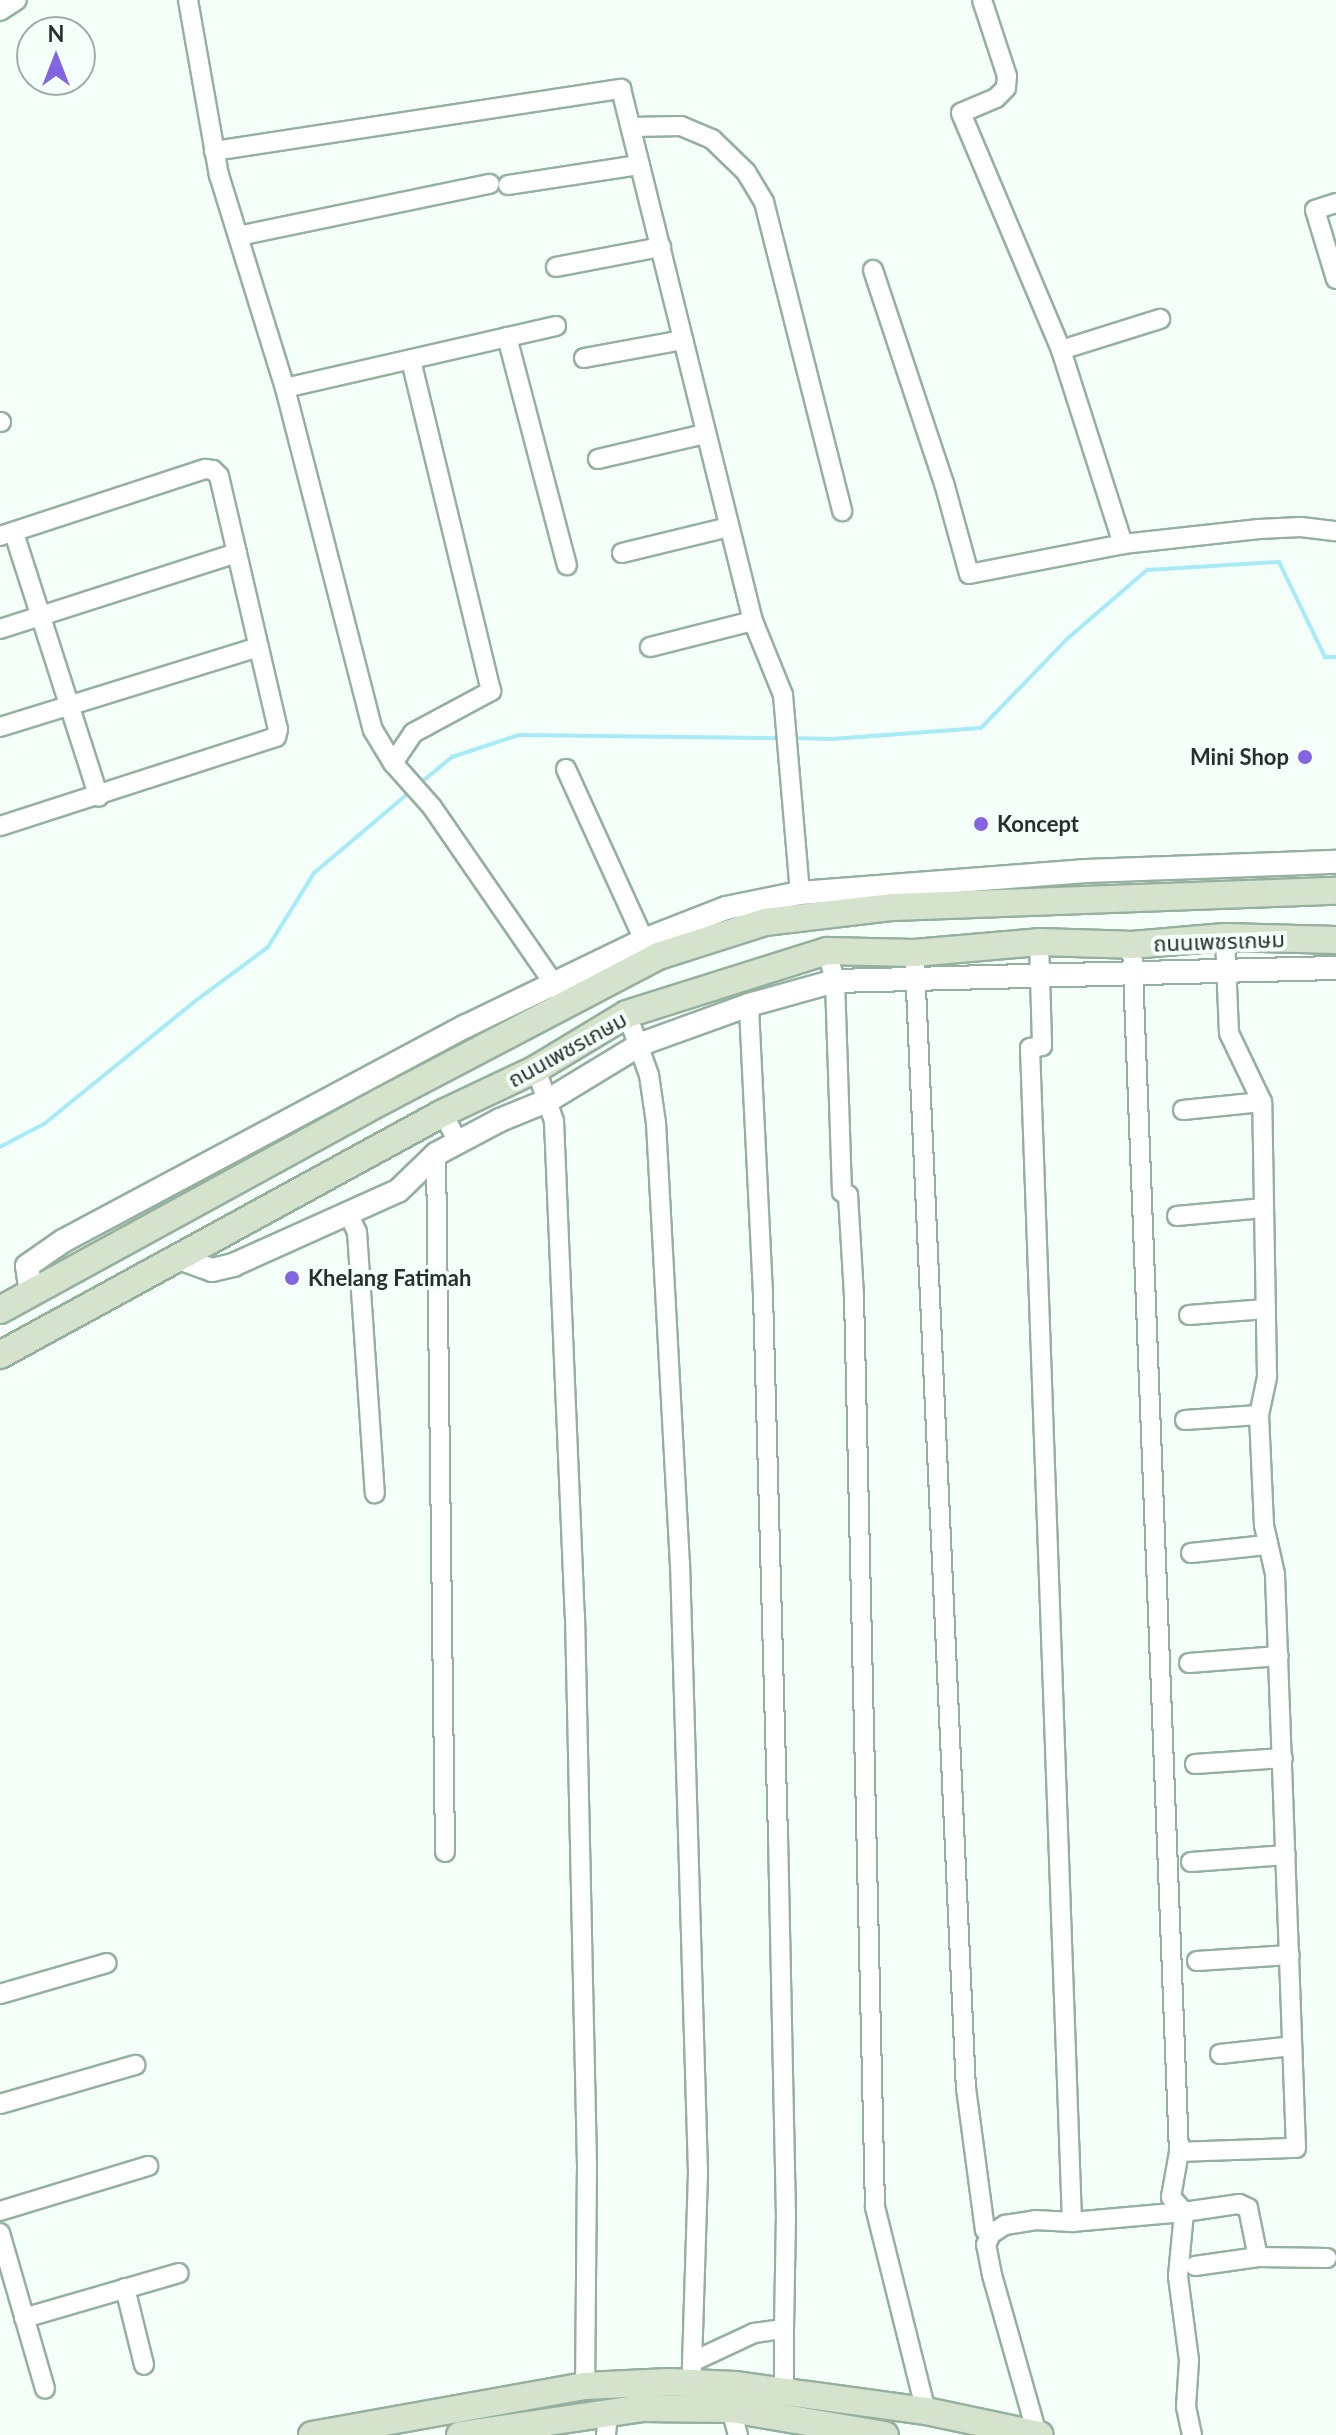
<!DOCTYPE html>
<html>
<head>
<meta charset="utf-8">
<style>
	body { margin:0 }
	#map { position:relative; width:1336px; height:2435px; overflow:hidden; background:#f3fff8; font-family:Lato,"Noto Sans Thai",sans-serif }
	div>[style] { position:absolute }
	.stream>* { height:4px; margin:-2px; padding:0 2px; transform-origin:2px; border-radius:2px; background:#a7eaf8 }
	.roads { filter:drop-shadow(2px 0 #96b0a0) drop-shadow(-2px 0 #96b0a0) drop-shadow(0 2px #96b0a0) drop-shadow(0 -2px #96b0a0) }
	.minor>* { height:18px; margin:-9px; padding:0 9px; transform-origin:9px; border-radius:9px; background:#fff }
	.tertiary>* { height:22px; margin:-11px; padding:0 11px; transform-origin:11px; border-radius:11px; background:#fff }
	.secondary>* { height:26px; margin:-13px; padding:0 13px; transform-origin:13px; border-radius:13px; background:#d6e3cc }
	.dots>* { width:22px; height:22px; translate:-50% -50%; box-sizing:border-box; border:4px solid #f3fff8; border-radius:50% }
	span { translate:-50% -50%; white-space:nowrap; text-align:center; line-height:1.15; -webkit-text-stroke:8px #f3fff8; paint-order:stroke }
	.poi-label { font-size:22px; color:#27312b; font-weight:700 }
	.right { translate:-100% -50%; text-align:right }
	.left { translate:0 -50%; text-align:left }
	.street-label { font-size:22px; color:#27312b }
	.north { position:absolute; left:16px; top:16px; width:80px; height:80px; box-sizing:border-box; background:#f3fff8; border:2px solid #a1ada6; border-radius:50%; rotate:0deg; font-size:22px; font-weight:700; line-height:32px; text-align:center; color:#27312b }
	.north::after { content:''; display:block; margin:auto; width:28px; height:36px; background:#8465e0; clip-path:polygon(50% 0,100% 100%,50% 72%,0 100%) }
</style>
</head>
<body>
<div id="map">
	<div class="stream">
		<i style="left:792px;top:738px;width:40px;rotate:1.4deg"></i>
		<i style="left:832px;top:739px;width:149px;rotate:-4.2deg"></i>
		<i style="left:981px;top:728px;width:124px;rotate:-46deg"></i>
		<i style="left:1067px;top:639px;width:106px;rotate:-40.8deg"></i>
		<i style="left:1147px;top:570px;width:132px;rotate:-3.5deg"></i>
		<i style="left:1279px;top:562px;width:106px;rotate:64.2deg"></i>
		<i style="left:1325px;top:657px;width:11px"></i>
		<i style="left:418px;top:785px;width:44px;rotate:-39.5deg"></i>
		<i style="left:452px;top:757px;width:71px;rotate:-18.2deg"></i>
		<i style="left:519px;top:735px;width:264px;rotate:0.7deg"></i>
		<i style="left:0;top:1147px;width:50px;rotate:-27.6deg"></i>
		<i style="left:44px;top:1124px;width:193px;rotate:-39.1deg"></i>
		<i style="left:194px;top:1002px;width:92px;rotate:-36.6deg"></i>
		<i style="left:268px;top:947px;width:87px;rotate:-58.1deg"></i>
		<i style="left:314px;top:873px;width:127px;rotate:-40.2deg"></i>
	</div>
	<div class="roads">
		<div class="minor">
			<i style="left:188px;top:0;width:178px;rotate:80deg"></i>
			<i style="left:219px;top:175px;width:223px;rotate:72.8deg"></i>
			<i style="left:285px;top:388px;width:353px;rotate:75.6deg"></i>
			<i style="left:373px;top:730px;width:39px;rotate:59deg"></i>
			<i style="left:393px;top:763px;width:59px;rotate:48.4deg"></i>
			<i style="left:432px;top:807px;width:227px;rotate:55.4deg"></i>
			<i style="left:982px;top:0;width:80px;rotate:71.8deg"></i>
			<i style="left:1007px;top:76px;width:12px;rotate:95deg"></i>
			<i style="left:1006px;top:88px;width:14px;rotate:135deg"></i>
			<i style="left:996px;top:98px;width:38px;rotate:157deg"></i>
			<i style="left:961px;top:113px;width:257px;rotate:67.1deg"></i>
			<i style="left:1061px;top:350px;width:204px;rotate:72.3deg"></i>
			<i style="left:0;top:11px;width:20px;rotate:-33deg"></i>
			<i style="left:631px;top:127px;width:50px;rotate:-1.1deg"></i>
			<i style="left:681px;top:126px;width:34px;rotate:23deg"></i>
			<i style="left:712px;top:139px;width:47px;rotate:44.1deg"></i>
			<i style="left:746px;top:172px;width:35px;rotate:59deg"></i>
			<i style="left:764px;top:202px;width:319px;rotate:75.8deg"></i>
			<i style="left:214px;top:151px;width:412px;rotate:-8.7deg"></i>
			<i style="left:621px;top:89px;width:548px;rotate:76.07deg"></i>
			<i style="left:753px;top:621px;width:80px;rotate:67.9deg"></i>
			<i style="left:783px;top:695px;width:199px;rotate:85.1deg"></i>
			<i style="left:508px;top:185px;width:133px;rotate:-8.7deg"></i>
			<i style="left:1336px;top:203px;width:22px;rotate:162deg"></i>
			<i style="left:1315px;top:210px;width:72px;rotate:73.1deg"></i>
			<i style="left:238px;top:236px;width:257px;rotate:-11.7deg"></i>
			<i style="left:556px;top:267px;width:107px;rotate:-10.8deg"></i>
			<i style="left:873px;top:270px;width:225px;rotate:71.6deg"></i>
			<i style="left:944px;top:483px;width:94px;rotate:74.6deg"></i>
			<i style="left:969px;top:574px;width:157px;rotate:-11deg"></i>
			<i style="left:1123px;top:544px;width:137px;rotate:-6.3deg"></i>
			<i style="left:1259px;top:529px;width:42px;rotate:-2.7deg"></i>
			<i style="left:1301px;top:527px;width:35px;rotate:7deg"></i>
			<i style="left:507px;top:337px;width:236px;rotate:75.3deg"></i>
			<i style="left:1061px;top:350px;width:104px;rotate:-17.4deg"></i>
			<i style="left:584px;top:358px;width:101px;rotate:-10.3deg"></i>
			<i style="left:285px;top:388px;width:278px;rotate:-12.9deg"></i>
			<i style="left:0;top:422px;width:1px"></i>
			<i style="left:598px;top:459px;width:110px;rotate:-13.2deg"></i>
			<i style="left:14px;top:533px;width:277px;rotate:72.2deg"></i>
			<i style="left:0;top:536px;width:216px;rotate:-18.1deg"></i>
			<i style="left:205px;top:469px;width:8px;rotate:7deg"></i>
			<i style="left:213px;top:470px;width:8px;rotate:45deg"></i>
			<i style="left:219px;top:476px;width:260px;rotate:76.9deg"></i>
			<i style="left:278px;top:729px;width:8px;rotate:104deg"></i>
			<i style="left:276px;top:737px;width:290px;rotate:162.1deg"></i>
			<i style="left:622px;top:553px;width:110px;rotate:-13.7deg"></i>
			<i style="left:0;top:629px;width:249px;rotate:-17.8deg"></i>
			<i style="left:650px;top:647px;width:106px;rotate:-14.2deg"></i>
			<i style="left:0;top:727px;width:271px;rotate:-17.2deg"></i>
			<i style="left:393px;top:763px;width:36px;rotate:-56deg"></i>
			<i style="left:413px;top:733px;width:89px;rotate:-28.3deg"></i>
			<i style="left:491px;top:691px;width:341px;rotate:-103.6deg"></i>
			<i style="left:566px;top:769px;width:188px;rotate:65.5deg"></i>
			<i style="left:1039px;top:942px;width:104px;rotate:88.3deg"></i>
			<i style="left:1042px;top:1046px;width:12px;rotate:171deg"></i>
			<i style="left:1030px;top:1048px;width:1175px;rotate:87.95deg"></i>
			<i style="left:827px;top:951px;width:31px;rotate:75deg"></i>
			<i style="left:835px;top:981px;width:211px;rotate:88.1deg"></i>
			<i style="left:842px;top:1192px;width:7px;rotate:27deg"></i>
			<i style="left:848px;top:1195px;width:101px;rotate:86.6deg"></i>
			<i style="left:854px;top:1296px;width:911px;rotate:88.68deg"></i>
			<i style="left:875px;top:2207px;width:210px;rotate:76deg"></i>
			<i style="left:915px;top:967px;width:1122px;rotate:87.4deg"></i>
			<i style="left:966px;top:2088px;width:143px;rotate:82.4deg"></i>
			<i style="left:985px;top:2230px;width:7px;rotate:34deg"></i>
			<i style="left:627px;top:1014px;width:65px;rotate:70.2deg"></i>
			<i style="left:649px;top:1075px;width:49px;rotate:81.7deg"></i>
			<i style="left:656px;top:1123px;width:440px;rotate:86.9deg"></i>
			<i style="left:680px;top:1562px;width:611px;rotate:88.31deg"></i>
			<i style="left:698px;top:2173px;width:196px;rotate:91.8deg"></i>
			<i style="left:536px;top:1069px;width:55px;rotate:70.9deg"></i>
			<i style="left:554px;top:1121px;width:494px;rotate:87.6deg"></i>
			<i style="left:575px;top:1615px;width:550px;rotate:88.75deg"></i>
			<i style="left:587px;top:2165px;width:221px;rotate:90.5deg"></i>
			<i style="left:1183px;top:1110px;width:79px;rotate:-5.8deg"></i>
			<i style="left:443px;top:1113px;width:34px;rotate:63deg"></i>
			<i style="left:436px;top:1154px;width:698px;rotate:89.26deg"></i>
			<i style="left:348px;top:1213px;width:21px;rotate:65deg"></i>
			<i style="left:357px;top:1232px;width:262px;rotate:86.1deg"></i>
			<i style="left:1177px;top:1216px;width:87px;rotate:-5.3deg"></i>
			<i style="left:1189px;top:1315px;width:77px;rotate:-4.5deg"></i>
			<i style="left:1185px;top:1420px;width:74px;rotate:-3.9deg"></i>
			<i style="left:1191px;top:1553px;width:76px;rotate:-6deg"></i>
			<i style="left:1189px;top:1663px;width:90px;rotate:-4.4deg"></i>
			<i style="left:1195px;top:1764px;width:88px;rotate:-3.9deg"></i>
			<i style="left:1191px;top:1862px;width:95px;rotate:-4.2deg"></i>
			<i style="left:1197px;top:1961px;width:93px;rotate:-3.7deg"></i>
			<i style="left:0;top:1994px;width:111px;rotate:-16.2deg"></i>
			<i style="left:1220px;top:2054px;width:72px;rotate:-6.3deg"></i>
			<i style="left:0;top:2104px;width:141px;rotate:-16.1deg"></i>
			<i style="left:1179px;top:2152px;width:117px;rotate:-2deg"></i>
			<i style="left:1296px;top:2148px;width:574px;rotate:-92.1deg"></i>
			<i style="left:1275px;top:1574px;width:50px;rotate:-102.7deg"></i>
			<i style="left:1264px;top:1525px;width:110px;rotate:-92.6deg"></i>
			<i style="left:1259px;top:1415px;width:40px;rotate:-78deg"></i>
			<i style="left:1267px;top:1376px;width:274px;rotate:-91deg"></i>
			<i style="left:1262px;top:1102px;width:76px;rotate:-115.6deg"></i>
			<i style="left:1229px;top:1033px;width:96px;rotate:-92.4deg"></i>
			<i style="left:0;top:2211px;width:155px;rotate:-16.9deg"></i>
			<i style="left:0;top:2233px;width:162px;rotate:73.9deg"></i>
			<i style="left:1195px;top:2266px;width:64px;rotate:-8.1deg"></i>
			<i style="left:1258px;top:2257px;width:69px;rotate:0.8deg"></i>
			<i style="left:125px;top:2288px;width:79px;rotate:76.1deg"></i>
			<i style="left:24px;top:2318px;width:161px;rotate:-16.2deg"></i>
			<i style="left:784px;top:2329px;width:62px;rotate:90deg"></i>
			<i style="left:694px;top:2361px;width:66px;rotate:-25deg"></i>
			<i style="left:754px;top:2333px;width:30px;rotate:-8deg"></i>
			<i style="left:784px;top:2329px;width:113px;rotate:-89deg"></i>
			<i style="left:786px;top:2216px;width:378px;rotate:-91.2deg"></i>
			<i style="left:778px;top:1838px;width:544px;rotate:-91.58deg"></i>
			<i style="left:763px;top:1294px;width:289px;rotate:-92.8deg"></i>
			<i style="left:731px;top:2409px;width:27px;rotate:75deg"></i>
			<i style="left:1037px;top:2434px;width:165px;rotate:-105.8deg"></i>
			<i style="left:992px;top:2275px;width:31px;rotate:-101deg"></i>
			<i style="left:986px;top:2245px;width:12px;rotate:-66deg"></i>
			<i style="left:991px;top:2234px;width:17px;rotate:-33deg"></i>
			<i style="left:1005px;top:2225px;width:30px;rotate:-9deg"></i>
			<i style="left:1035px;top:2220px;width:37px;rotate:3deg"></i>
			<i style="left:1072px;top:2222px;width:112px;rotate:-5.1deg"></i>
			<i style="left:1184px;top:2212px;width:20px;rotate:-131deg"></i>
			<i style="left:1171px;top:2197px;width:46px;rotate:-79.9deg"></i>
			<i style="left:1179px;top:2152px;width:1208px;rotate:-92.23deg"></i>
			<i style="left:606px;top:2435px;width:23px;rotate:-85deg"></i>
			<i style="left:1192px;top:2435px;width:29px;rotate:-102deg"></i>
			<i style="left:1186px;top:2407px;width:47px;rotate:-86.3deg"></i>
			<i style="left:1189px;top:2360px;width:85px;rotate:-97.5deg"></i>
			<i style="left:1178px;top:2276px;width:64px;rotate:-84.6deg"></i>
			<i style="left:1184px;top:2212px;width:56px;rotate:-8.3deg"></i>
			<i style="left:1239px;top:2204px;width:10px;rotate:24deg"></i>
			<i style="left:1248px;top:2208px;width:50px;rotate:78.5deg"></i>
		</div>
		<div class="tertiary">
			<i style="left:179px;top:1258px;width:35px;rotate:20deg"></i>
			<i style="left:212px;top:1270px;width:22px;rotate:-13deg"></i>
			<i style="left:233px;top:1265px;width:181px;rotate:-24.2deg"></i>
			<i style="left:398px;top:1191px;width:53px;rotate:-44.2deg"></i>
			<i style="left:436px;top:1154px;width:72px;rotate:-28deg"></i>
			<i style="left:500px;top:1120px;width:53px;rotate:-22.2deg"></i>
			<i style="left:549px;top:1100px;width:108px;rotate:-31.3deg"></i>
			<i style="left:641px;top:1044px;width:115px;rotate:-19.9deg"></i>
			<i style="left:749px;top:1005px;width:89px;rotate:-15.6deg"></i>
			<i style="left:835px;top:981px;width:501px;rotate:-1.49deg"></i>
			<i style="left:31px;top:1294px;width:28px;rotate:-98deg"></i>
			<i style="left:27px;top:1266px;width:44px;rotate:-34.8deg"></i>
			<i style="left:63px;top:1241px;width:457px;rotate:-28.1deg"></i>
			<i style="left:466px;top:1026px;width:198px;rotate:-25.8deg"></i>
			<i style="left:644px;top:940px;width:88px;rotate:-21.3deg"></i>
			<i style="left:726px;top:908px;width:76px;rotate:-11.5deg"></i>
			<i style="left:800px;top:893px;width:287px;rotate:-4.4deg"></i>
			<i style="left:1086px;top:871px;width:250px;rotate:-2.1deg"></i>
		</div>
		<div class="secondary">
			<i style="left:0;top:1310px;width:435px;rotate:-28.7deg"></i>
			<i style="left:382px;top:1101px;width:312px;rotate:-27.7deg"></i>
			<i style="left:658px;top:956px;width:112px;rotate:-17.6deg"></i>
			<i style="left:765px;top:922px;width:129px;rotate:-6.7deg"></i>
			<i style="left:893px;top:907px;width:443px;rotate:-2.1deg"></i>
			<i style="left:0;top:1355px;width:505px;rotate:-28.65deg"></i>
			<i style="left:443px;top:1113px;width:103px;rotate:-25.3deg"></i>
			<i style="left:536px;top:1069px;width:106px;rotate:-31.1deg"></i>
			<i style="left:627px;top:1014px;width:210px;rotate:-17.5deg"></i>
			<i style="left:827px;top:951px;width:87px;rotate:1.3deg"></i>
			<i style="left:914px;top:953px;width:125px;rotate:-5deg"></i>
			<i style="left:1039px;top:942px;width:93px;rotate:1.8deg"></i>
			<i style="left:1132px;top:945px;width:93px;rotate:-4.9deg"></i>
			<i style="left:1225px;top:937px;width:111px;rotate:1.5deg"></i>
			<i style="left:312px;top:2435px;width:277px;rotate:-10.2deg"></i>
			<i style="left:585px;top:2386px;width:84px;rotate:-2.7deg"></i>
			<i style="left:669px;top:2382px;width:66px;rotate:2.6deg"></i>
			<i style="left:735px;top:2385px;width:193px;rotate:7.8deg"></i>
			<i style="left:926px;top:2411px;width:116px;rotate:11.9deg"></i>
			<i style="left:460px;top:2435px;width:184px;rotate:-8.4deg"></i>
			<i style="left:642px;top:2408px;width:89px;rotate:0.6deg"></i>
			<i style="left:731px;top:2409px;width:156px;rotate:9.6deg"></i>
		</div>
	</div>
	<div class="dots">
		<i style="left:1305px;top:757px;background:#8465e0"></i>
		<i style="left:981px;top:824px;background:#8465e0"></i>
		<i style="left:292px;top:1278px;background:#8465e0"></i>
	</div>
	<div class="poi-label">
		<span class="right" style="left:1289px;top:757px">Mini Shop</span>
		<span class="left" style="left:997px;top:824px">Koncept</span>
		<span class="left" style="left:308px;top:1278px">Khelang Fatimah</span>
	</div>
	<div class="street-label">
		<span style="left:1219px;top:941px;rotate:-2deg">ถนนเพชรเกษม</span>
		<span style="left:567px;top:1049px;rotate:-29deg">ถนนเพชรเกษม</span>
	</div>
	<div class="north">N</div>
</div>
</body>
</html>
